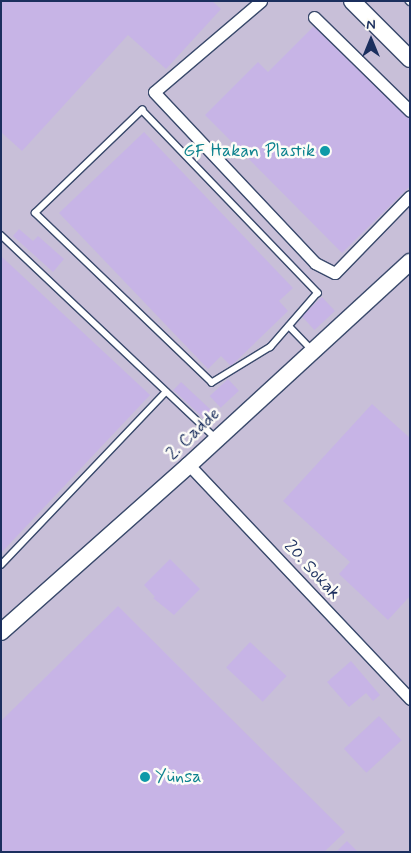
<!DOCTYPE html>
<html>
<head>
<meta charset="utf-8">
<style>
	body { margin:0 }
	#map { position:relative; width:411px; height:853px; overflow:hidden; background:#e7e1be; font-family:Mynerve,sans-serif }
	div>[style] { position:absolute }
	.industrial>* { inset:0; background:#c8bfd8; transform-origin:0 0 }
	.building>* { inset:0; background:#c7b4e6; transform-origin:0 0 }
	.roads { filter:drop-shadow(1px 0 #3a4a6c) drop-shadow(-1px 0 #3a4a6c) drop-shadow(0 1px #3a4a6c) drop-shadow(0 -1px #3a4a6c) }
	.lane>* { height:5.5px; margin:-2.75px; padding:0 2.75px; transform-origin:2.75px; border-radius:2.75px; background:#fff }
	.street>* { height:11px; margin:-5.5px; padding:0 5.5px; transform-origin:5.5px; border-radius:5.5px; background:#fff }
	.secondary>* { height:16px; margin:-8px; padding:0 8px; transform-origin:8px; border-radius:8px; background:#fff }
	.dots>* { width:14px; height:14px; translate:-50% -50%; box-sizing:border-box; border:2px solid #fdfcf7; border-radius:50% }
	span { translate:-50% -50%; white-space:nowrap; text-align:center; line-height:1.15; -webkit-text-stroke:5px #fdfcf7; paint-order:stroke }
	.culture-label { font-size:18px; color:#0d838f }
	.right { translate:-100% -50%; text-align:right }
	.left { translate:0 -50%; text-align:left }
	.street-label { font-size:18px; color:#1b2f5e }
	.frame { position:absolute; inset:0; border:2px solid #1b2f5e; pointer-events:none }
	.north { position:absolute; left:346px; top:15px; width:50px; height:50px; -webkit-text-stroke:4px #fdfcf7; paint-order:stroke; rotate:0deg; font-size:14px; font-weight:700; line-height:20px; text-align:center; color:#1b2f5e }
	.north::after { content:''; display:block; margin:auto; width:18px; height:22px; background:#1b2f5e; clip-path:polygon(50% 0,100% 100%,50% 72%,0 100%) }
</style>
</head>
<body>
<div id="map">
	<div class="industrial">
		<i style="left:1px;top:1px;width:409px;height:851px"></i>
	</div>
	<div class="building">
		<i style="clip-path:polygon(1px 1px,212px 1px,221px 9px,166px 69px,128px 35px,22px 151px,1px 132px)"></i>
		<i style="clip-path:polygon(317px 23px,410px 116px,410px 186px,342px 253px,205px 115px,258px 62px,268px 72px)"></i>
		<i style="clip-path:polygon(144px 132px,293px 288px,279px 301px,288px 311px,231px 366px,221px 356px,208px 369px,59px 213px)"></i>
		<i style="clip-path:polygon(19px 229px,33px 241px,38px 236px,64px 259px,53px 272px,13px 236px)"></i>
		<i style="clip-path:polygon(1px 256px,150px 395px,1px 553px)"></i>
		<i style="left:322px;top:297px;width:19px;height:28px;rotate:47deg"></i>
		<i style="left:228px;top:379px;width:16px;height:25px;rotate:47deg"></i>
		<i style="left:181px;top:382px;width:41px;height:11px;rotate:43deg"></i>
		<i style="clip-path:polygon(372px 404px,410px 438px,410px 596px,388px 620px,339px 574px,350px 562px,283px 501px)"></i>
		<i style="clip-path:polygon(170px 559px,200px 589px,174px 615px,153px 598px,155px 597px,144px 585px)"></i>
		<i style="clip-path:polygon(118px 606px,345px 832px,324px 852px,1px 852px,1px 721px)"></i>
		<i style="left:250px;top:642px;width:50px;height:35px;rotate:43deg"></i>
		<i style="clip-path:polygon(351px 661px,380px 695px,373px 701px,366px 693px,349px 707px,327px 682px)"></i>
		<i style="left:379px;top:716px;width:33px;height:48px;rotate:47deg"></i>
		<i style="clip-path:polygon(347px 841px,358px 852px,336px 852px)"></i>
	</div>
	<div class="roads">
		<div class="lane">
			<i style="left:409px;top:1px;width:1px;rotate:45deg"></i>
			<i style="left:142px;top:110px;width:254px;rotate:46.1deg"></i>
			<i style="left:318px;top:293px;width:72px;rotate:131deg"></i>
			<i style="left:271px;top:347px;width:69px;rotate:148.6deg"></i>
			<i style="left:212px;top:383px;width:245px;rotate:-136.2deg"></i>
			<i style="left:35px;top:213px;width:149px;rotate:-43.9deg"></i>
			<i style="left:1px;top:235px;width:296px;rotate:43.4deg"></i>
			<i style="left:289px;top:326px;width:33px;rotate:46deg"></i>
			<i style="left:1px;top:565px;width:239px;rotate:-46.4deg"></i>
		</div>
		<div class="street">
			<i style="left:261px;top:1px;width:140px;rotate:139.6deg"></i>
			<i style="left:154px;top:92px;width:235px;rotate:46.7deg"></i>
			<i style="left:315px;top:263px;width:22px;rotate:27deg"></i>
			<i style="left:335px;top:273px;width:107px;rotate:-45.8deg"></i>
			<i style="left:314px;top:17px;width:134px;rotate:44.4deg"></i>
			<i style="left:189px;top:465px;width:322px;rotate:46.6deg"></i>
		</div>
		<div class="secondary">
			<i style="left:352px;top:1px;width:82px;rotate:45deg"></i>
			<i style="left:1px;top:632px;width:251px;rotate:-41.6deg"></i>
			<i style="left:189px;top:465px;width:300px;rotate:-42.6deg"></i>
		</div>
	</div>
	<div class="dots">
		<i style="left:325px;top:151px;background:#0f9aa8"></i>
		<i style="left:145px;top:777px;background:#0f9aa8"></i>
	</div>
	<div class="culture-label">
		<span class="right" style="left:315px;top:151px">GF Hakan Plastik</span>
		<span class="left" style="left:155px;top:777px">Yünsa</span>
	</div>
	<div class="street-label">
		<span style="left:193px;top:434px;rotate:-43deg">2. Cadde</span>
		<span style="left:312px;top:570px;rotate:47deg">20. Sokak</span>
	</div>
	<div class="frame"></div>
	<div class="north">N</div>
</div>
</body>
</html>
